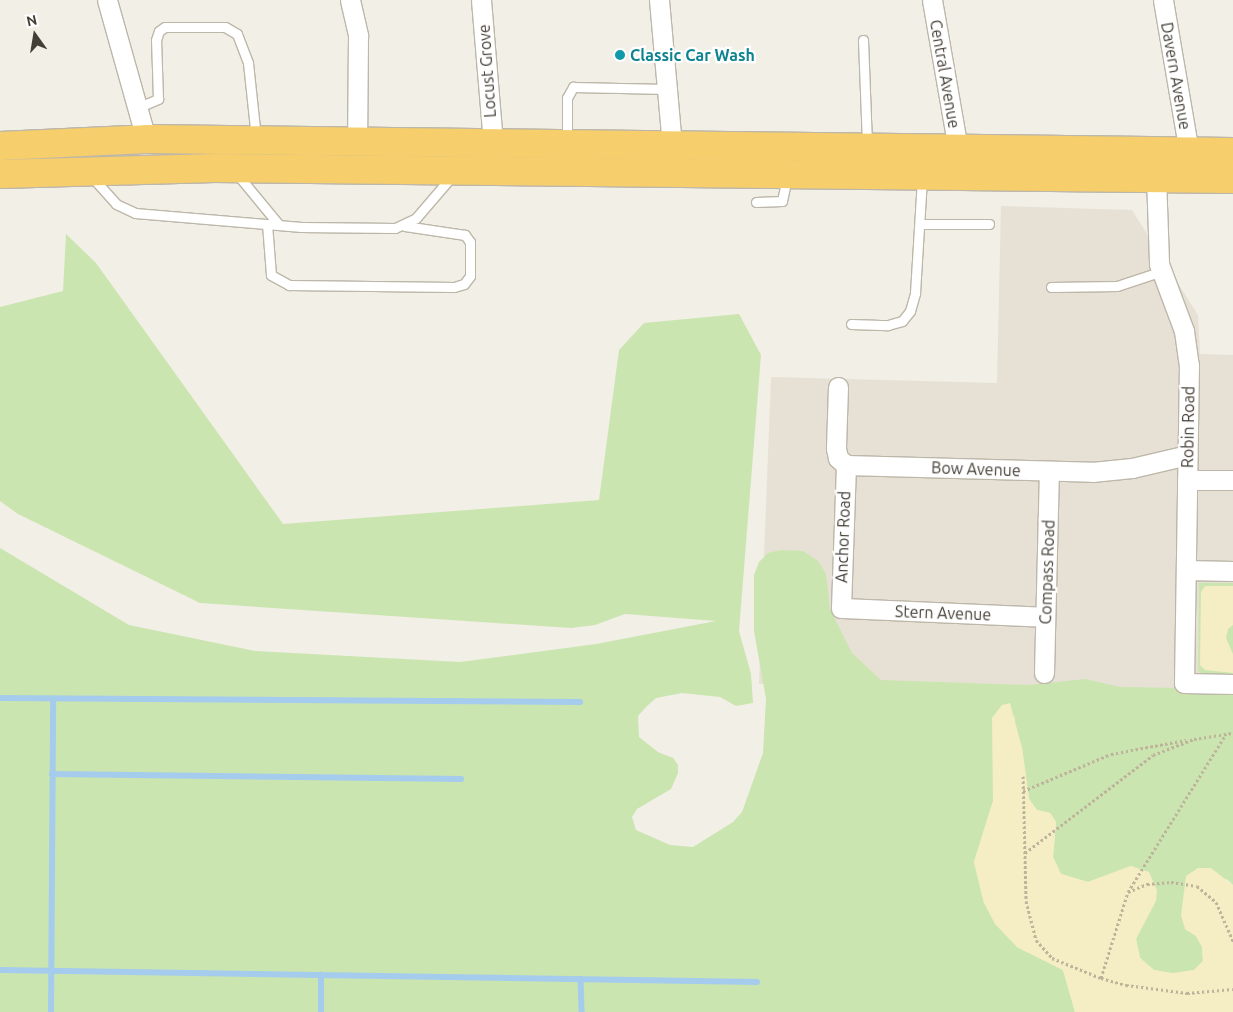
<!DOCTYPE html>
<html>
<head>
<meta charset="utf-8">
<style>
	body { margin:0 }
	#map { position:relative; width:1233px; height:1012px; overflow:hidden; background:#f2efe6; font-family:Ubuntu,sans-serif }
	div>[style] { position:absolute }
	.residential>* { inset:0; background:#e6e1d4 }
	.green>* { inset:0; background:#cbe5b0 }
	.sand>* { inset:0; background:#f5edc3 }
	.stream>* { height:5.5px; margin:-2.75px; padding:0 2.75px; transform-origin:2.75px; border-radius:2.75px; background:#a5ccec }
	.path>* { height:3px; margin-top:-1.5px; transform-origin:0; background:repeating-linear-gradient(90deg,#beb39b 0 2.5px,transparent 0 5px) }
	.roads { filter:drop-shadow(1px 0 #bdb7a9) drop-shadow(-1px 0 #bdb7a9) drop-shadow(0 1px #bdb7a9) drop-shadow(0 -1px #bdb7a9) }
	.lane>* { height:9px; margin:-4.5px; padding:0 4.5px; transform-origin:4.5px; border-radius:4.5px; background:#fff }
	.street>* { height:19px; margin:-9.5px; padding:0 9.5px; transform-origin:9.5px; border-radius:9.5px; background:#fff }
	.highway>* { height:28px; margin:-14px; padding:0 14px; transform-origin:14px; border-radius:14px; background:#f7ce6c }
	.dots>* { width:14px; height:14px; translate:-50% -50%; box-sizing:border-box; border:2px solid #fff; border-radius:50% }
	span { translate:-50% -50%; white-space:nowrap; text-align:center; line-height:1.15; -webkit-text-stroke:4.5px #fff; paint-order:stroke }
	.culture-label { font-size:16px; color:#0d838f; font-weight:700 }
	.left { translate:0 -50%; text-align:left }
	.street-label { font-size:16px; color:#443f36 }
	.north { position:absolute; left:10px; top:10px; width:50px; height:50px; -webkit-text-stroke:4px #fff; paint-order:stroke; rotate:347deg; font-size:14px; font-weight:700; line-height:20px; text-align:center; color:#443f36 }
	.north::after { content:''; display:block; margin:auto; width:18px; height:22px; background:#443f36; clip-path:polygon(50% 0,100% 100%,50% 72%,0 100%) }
</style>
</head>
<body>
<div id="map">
	<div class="residential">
		<i style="clip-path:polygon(1001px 206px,1132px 210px,1198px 315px,1200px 354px,1233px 355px,1233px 692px,759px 684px,771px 377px,997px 383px)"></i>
	</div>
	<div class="green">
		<i style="clip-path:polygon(66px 234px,96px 263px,283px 524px,599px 500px,619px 350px,644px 323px,739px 314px,761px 355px,739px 631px,751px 674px,753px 703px,736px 706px,720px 697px,682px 693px,656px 698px,647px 706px,638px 716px,639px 737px,658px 752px,673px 758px,678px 765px,678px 773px,671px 789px,637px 809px,632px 817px,636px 830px,670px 845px,693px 847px,733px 822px,742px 812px,763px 753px,766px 699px,754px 631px,754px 575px,759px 562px,768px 553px,781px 550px,803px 551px,818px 561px,826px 574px,830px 609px,852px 653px,881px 680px,1029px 685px,1085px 679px,1120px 687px,1233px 689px,1233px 885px,1227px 879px,1185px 929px,1196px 936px,1202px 947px,1203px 961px,1194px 970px,1173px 974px,1154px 970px,1140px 958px,1136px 939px,1144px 921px,1131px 866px,1088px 882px,1061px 874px,1053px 857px,1056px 822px,1050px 813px,1037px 810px,1029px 799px,1022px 748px,1014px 725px,1015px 715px,994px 772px,993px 801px,974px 862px,984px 903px,1017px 947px,1063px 970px,1075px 1012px,0 1012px,0 548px,129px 625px,255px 651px,460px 662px,596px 644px,716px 621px,625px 614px,595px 625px,571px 628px,200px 603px,18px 514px,0 501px,0 307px,63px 291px)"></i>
		<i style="clip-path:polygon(1199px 583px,1233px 583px,1233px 675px,1203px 675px,1198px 671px)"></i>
	</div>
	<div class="sand">
		<i style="clip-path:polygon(1205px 586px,1233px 586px,1233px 625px,1228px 629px,1226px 638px,1233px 654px,1233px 673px,1205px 670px,1200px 665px,1201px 592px)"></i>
		<i style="clip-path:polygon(1010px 703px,1022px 748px,1029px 799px,1037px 810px,1050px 813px,1056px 822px,1053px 857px,1061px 874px,1088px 882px,1131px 866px,1149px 872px,1157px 890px,1156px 901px,1136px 939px,1140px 958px,1154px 970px,1173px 973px,1194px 970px,1203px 961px,1202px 947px,1196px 936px,1185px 929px,1181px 915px,1186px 876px,1198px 868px,1211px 868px,1233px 885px,1233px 1012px,1075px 1012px,1063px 970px,1017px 947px,995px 924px,984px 903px,974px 862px,993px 801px,992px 718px,1002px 705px)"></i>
	</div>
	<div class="stream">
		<i style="left:0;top:698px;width:580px;rotate:0.4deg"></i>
		<i style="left:52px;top:774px;width:409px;rotate:0.7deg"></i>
		<i style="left:0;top:970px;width:757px;rotate:0.91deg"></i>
		<i style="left:581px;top:979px;width:33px;rotate:88deg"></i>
		<i style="left:51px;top:1012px;width:313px;rotate:-89.6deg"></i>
		<i style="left:321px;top:1012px;width:37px;rotate:-90deg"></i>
	</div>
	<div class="path">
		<i style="left:1023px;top:776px;width:125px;rotate:88.6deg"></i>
		<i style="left:1026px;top:901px;width:40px;rotate:75.6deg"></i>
		<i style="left:1036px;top:940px;width:24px;rotate:48deg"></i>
		<i style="left:1052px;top:958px;width:53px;rotate:22.2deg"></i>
		<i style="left:1101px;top:978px;width:26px;rotate:16deg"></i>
		<i style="left:1126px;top:985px;width:62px;rotate:7.5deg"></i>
		<i style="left:1187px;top:993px;width:46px;rotate:-5deg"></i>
		<i style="left:1023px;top:791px;width:95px;rotate:-22.8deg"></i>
		<i style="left:1111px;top:754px;width:76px;rotate:-10.6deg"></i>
		<i style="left:1025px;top:853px;width:161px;rotate:-37.4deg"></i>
		<i style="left:1153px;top:755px;width:44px;rotate:-21.3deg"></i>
		<i style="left:1194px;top:739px;width:39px;rotate:-9deg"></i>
		<i style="left:1128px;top:892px;width:21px;rotate:-23deg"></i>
		<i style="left:1147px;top:884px;width:24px;rotate:-5deg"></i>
		<i style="left:1171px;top:882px;width:26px;rotate:9deg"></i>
		<i style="left:1197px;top:886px;width:25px;rotate:40deg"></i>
		<i style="left:1216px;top:902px;width:43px;rotate:66.4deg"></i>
		<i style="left:1101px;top:978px;width:90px;rotate:-72.6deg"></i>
		<i style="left:1128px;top:892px;width:186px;rotate:-58.2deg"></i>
	</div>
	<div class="roads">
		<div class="lane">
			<i style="left:863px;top:40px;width:105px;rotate:87.8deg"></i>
			<i style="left:139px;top:107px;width:21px;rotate:-23deg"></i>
			<i style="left:158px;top:99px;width:59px;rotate:-91.9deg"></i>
			<i style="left:156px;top:40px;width:9px;rotate:-72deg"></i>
			<i style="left:159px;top:31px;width:7px;rotate:-34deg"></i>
			<i style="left:165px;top:27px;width:60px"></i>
			<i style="left:225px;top:27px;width:14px;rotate:30deg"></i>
			<i style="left:237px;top:34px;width:31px;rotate:69deg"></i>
			<i style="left:248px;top:63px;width:75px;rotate:83.9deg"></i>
			<i style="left:567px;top:141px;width:43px;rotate:-90deg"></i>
			<i style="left:567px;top:98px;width:13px;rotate:-61deg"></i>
			<i style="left:573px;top:87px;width:94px;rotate:1.2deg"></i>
			<i style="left:237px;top:174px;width:66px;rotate:50.5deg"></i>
			<i style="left:92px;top:177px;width:36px;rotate:48deg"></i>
			<i style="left:116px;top:204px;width:21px;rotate:25deg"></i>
			<i style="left:135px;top:213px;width:167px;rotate:4.8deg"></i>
			<i style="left:301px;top:227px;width:94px;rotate:0.6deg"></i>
			<i style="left:395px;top:228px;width:23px;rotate:-25deg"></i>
			<i style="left:416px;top:218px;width:55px;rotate:-49.4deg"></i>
			<i style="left:756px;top:202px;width:26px;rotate:-2deg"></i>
			<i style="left:782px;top:201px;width:24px;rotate:-78deg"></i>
			<i style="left:267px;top:224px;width:51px;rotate:85.5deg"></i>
			<i style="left:271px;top:275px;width:21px;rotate:29deg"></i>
			<i style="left:289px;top:285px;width:165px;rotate:0.7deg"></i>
			<i style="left:454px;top:287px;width:10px;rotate:-17deg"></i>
			<i style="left:464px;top:284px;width:10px;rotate:-53deg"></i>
			<i style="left:470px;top:276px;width:34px;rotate:-90deg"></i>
			<i style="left:470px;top:242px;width:9px;rotate:-126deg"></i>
			<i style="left:465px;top:235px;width:61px;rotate:-171.5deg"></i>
			<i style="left:921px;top:224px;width:68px"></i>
			<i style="left:1051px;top:287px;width:66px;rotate:-0.9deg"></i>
			<i style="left:1117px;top:286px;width:47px;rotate:-18.4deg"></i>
			<i style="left:851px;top:324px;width:37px;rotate:2deg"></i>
			<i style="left:888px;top:325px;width:15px;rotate:-16deg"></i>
			<i style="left:902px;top:321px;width:13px;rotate:-51deg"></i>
			<i style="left:910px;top:311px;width:19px;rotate:-74deg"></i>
			<i style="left:915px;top:293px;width:116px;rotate:-86.5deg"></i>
		</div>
		<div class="street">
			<i style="left:107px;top:0;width:144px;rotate:74.3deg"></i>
			<i style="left:350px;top:0;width:37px;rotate:77deg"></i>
			<i style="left:358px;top:36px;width:105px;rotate:90.5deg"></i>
			<i style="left:481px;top:0;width:144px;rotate:85.2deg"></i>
			<i style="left:659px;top:0;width:146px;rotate:84.9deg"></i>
			<i style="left:932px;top:0;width:151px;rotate:80.1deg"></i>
			<i style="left:1163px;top:0;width:154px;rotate:80.3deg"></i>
			<i style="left:1156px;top:176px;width:88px;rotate:88deg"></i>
			<i style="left:1159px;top:264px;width:72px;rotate:69.5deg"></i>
			<i style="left:1184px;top:331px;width:34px;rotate:82deg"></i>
			<i style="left:1189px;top:365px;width:318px;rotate:90.9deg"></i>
			<i style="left:1184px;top:683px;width:49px;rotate:1.2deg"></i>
			<i style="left:838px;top:387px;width:61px;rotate:91.9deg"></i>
			<i style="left:836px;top:448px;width:10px;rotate:79deg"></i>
			<i style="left:838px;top:458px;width:11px;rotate:41deg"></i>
			<i style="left:846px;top:465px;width:246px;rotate:1.6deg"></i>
			<i style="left:1092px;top:472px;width:40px;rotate:-5.7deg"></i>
			<i style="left:1132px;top:468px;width:57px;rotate:-13.3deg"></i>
			<i style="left:846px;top:465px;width:143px;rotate:92deg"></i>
			<i style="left:841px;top:608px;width:204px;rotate:2.5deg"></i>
			<i style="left:1187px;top:480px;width:46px"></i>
			<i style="left:1186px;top:570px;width:47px;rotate:1.2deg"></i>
			<i style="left:1044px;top:673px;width:202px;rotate:-88.6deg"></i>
		</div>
		<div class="highway">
			<i style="left:0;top:146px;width:146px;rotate:-2.7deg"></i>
			<i style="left:146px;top:139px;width:1087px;rotate:0.69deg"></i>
			<i style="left:0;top:174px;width:215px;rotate:-1.6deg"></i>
			<i style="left:215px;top:168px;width:1018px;rotate:0.62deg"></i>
		</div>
	</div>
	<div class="dots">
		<i style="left:620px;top:55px;background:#0f9aa8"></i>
	</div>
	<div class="culture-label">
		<span class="left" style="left:630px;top:55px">Classic Car Wash</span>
	</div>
	<div class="street-label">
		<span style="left:487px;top:71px;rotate:-94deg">Locust Grove</span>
		<span style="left:945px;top:74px;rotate:80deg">Central Avenue</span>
		<span style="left:1176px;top:76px;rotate:80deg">Davern Avenue</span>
		<span style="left:1188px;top:427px;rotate:-89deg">Robin Road</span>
		<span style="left:976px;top:469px;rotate:2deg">Bow Avenue</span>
		<span style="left:843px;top:537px;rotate:-88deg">Anchor Road</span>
		<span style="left:1047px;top:572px;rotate:-88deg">Compass Road</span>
		<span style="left:943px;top:613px;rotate:2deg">Stern Avenue</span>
	</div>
	<div class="north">N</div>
</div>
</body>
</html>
